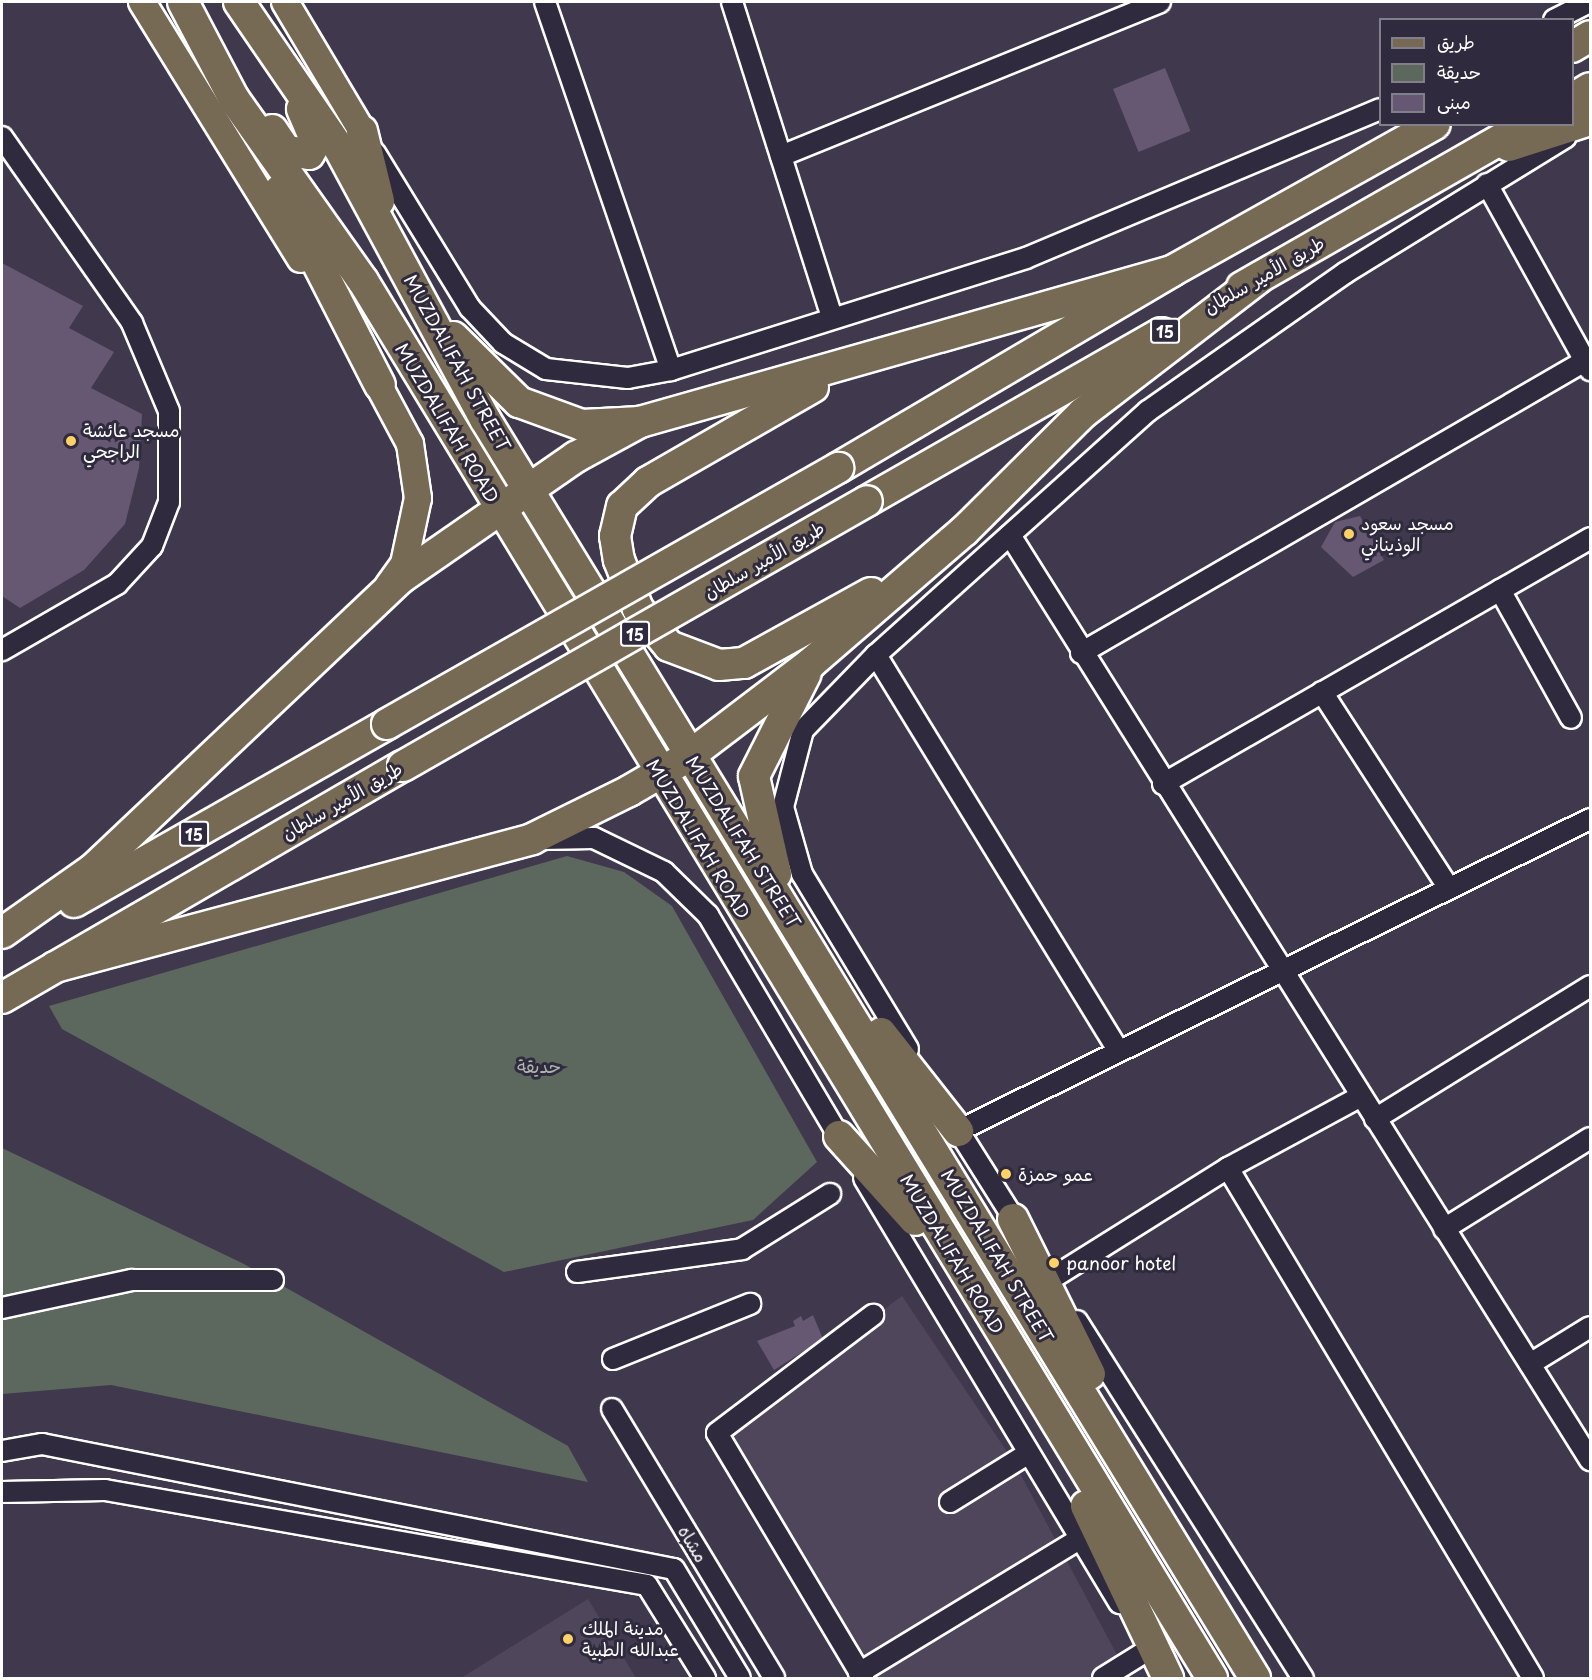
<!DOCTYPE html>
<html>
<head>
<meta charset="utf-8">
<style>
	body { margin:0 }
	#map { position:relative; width:1592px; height:1680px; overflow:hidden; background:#40384d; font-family:"Playpen Sans","Playpen Sans Arabic",sans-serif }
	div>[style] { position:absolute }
	.built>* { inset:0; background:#4f465b }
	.green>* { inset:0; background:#5c685d }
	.building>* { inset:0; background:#665873; transform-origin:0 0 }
	.roads { filter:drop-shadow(2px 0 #fff) drop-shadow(-2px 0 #fff) drop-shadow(0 2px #fff) drop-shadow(0 -2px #fff) }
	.minor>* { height:20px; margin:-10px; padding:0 10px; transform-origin:10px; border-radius:10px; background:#2f2a3d }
	.major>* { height:26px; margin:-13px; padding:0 13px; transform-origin:13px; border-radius:13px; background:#776a54 }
	.highway>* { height:30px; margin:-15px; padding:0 15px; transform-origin:15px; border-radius:15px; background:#776a54 }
	.bridges { filter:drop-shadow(2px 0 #fff) drop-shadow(-2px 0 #fff) drop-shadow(0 2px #fff) drop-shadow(0 -2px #fff) }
	.highway-bridge>* { height:30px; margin:-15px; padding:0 15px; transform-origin:15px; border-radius:15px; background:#776a54 }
	.dots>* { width:16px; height:16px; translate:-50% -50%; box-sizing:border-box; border:3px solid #2f2a3d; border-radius:50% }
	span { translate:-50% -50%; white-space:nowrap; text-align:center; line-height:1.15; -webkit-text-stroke:6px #2f2a3d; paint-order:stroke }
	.shield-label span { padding:2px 4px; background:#2f2a3d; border:2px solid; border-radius:4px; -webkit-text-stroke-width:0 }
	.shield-label { font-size:16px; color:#fff; font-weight:700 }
	.street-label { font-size:18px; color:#fff }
	.poi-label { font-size:18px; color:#fff }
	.left { translate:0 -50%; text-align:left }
	.park-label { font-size:18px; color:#aeb4ae }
	.frame { position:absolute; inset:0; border:3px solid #fff; pointer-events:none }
	.legend { position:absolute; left:1379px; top:18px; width:195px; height:108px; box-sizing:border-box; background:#2f2a3d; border:2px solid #827f8b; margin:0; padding:8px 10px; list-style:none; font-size:18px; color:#fff }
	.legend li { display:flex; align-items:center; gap:12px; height:30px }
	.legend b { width:30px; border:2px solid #827f8b }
</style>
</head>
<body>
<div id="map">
	<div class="built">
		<i style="clip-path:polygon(902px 1296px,1014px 1462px,1123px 1666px,1103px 1678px,863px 1678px,717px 1433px)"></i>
		<i style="clip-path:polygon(588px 1599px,636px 1678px,461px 1678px)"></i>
	</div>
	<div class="green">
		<i style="clip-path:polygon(567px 856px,624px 872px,672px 906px,817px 1162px,753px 1220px,504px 1272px,62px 1029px,49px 1006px)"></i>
		<i style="clip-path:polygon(2px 1148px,242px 1263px,568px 1446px,588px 1482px,111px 1385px,2px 1394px)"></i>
	</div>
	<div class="building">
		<i style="left:1165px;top:68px;width:68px;height:56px;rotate:68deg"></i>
		<i style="clip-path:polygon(2px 263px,83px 306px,69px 328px,114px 352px,91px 388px,142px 414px,139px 468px,125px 524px,84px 570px,20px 608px,2px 596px)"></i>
		<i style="clip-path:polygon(1360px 516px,1384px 560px,1353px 577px,1321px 547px,1335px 522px)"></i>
		<i style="clip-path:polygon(813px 1315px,823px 1339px,774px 1370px,757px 1341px,795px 1326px,793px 1321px,801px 1316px,803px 1321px)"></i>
	</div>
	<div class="roads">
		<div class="minor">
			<i style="left:545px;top:2px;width:389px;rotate:71.1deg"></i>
			<i style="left:732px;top:2px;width:331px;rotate:72.4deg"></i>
			<i style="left:1554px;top:20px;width:39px;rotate:-27deg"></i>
			<i style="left:2px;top:137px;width:227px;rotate:55deg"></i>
			<i style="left:132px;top:323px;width:95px;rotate:67.2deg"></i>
			<i style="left:169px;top:411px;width:91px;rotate:90deg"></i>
			<i style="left:169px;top:502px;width:47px;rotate:111.1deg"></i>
			<i style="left:152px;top:546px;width:52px;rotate:132.6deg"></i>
			<i style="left:117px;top:584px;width:133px;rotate:150.1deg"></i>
			<i style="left:375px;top:153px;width:182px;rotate:58.5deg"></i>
			<i style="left:470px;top:308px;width:48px;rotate:46.7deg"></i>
			<i style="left:503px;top:343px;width:50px;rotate:31.2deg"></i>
			<i style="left:546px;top:369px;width:82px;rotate:6.3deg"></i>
			<i style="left:628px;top:378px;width:44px;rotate:-10.5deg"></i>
			<i style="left:671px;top:370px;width:372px;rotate:-17.5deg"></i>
			<i style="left:1026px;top:258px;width:384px;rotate:-22.8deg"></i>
			<i style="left:781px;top:156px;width:409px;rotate:-22.1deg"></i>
			<i style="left:1487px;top:184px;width:213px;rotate:61deg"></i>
			<i style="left:1010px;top:535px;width:1092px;rotate:57.91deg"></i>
			<i style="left:1500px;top:590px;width:146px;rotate:61deg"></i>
			<i style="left:1081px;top:653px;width:582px;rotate:-30.09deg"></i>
			<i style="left:876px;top:655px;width:462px;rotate:58.5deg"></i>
			<i style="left:1322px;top:692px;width:234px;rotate:57.1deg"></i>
			<i style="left:1163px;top:784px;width:493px;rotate:-29.9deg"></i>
			<i style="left:541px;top:839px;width:53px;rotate:-1.1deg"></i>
			<i style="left:594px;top:838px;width:78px;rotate:25.9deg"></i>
			<i style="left:664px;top:872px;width:62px;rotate:44.3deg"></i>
			<i style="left:708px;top:915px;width:267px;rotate:59.4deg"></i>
			<i style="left:908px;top:1049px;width:205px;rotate:-121.2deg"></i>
			<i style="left:802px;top:874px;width:70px;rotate:-105.8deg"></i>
			<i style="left:783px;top:807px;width:80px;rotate:-75.4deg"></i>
			<i style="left:803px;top:730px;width:105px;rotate:-45.8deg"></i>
			<i style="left:876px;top:655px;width:365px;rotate:-41.9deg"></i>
			<i style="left:1148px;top:411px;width:241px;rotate:-35deg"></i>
			<i style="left:1345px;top:273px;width:259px;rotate:-31.6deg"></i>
			<i style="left:1375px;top:1119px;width:253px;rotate:-31.7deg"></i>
			<i style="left:953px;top:1122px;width:124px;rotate:57.8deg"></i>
			<i style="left:958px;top:1131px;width:705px;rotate:-26.27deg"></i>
			<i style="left:1228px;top:1168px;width:594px;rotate:59.12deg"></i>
			<i style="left:864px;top:1178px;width:496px;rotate:59deg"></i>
			<i style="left:1444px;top:1229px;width:172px;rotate:-31.9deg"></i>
			<i style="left:577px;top:1272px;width:167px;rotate:-7.9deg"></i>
			<i style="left:742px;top:1249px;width:104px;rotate:-32deg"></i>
			<i style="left:1051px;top:1279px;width:209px;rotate:-32.1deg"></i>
			<i style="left:1228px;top:1168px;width:151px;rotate:-28.4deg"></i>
			<i style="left:2px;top:1308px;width:133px;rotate:-12.2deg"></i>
			<i style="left:132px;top:1280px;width:141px"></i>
			<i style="left:1077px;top:1321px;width:423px;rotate:57.7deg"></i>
			<i style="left:613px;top:1359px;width:148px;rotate:-21.9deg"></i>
			<i style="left:1530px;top:1364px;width:70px;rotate:-31.7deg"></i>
			<i style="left:612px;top:1409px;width:314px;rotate:58.9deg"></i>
			<i style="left:2px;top:1451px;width:41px;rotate:-9.9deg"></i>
			<i style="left:42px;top:1444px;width:644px;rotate:11.19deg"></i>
			<i style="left:674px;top:1569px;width:127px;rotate:58.8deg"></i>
			<i style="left:2px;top:1492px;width:103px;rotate:-1.1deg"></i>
			<i style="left:105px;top:1490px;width:550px;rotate:9.94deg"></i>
			<i style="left:647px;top:1585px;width:110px;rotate:58.1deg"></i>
			<i style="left:950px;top:1502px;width:91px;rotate:-31.9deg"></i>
			<i style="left:859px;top:1673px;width:258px;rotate:-31.3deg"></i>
			<i style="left:863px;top:1678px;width:285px;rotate:-120.8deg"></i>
			<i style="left:717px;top:1433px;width:196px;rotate:-37.1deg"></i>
			<i style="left:1103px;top:1678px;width:53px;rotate:-31.9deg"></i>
		</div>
		<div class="major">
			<i style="left:142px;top:2px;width:302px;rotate:58.3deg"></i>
			<i style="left:285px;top:2px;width:150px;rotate:59.2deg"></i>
			<i style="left:370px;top:369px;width:85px;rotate:61.9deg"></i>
			<i style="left:410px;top:444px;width:55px;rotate:81.6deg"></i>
			<i style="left:418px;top:498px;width:67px;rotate:102deg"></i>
			<i style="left:404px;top:564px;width:26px;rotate:126deg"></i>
		</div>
		<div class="highway">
			<i style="left:183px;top:2px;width:110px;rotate:62.3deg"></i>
			<i style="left:234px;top:99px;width:223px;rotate:54.7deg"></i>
			<i style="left:363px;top:281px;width:1635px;rotate:58.71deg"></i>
			<i style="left:239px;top:2px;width:177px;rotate:55.6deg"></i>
			<i style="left:339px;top:148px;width:308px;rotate:61.7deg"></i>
			<i style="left:485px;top:419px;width:1476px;rotate:58.55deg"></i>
			<i style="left:1572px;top:47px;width:21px;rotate:-31deg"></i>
			<i style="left:1572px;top:99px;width:21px;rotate:-31deg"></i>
			<i style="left:272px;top:130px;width:25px;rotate:56deg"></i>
			<i style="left:286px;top:151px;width:23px;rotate:7deg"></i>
			<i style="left:309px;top:154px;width:14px;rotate:-60deg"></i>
			<i style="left:316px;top:142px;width:36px;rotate:-113deg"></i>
			<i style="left:362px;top:131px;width:72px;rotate:76.3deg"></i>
			<i style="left:1509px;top:146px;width:85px;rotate:-17.8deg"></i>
			<i style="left:280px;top:190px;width:219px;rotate:62.9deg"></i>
			<i style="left:1242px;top:287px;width:329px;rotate:-29.7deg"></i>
			<i style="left:453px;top:337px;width:93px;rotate:44.6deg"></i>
			<i style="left:519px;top:402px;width:67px;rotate:20.1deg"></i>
			<i style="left:582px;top:425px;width:58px;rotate:-3deg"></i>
			<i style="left:640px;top:422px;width:553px;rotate:-15.85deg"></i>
			<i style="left:813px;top:387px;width:190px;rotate:150.1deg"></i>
			<i style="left:648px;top:482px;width:35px;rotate:137deg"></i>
			<i style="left:622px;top:506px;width:31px;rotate:103deg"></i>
			<i style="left:615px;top:536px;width:24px;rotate:81deg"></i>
			<i style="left:619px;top:560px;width:53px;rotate:68.8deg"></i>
			<i style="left:638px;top:609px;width:48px;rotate:50deg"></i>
			<i style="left:669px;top:646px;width:53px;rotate:20.8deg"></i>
			<i style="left:719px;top:665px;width:25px;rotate:-5deg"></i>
			<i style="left:744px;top:663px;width:145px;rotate:-28.9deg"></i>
			<i style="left:838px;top:468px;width:388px;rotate:-30.5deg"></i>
			<i style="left:1172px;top:271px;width:301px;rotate:-29.2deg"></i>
			<i style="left:867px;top:501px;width:339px;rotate:-29.7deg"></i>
			<i style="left:776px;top:874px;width:100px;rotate:-102.7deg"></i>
			<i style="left:754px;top:776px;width:115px;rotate:-63.2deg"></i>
			<i style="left:74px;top:902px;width:360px;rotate:-29.6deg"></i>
			<i style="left:2px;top:933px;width:111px;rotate:-35.1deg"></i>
			<i style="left:93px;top:869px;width:424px;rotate:-43.4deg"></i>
			<i style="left:401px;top:578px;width:213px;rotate:-34.7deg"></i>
			<i style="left:576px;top:457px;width:73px;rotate:-28.7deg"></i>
			<i style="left:55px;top:967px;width:494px;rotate:-15deg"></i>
			<i style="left:532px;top:839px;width:108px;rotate:-26.3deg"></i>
			<i style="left:629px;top:791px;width:69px;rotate:-30.3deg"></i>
			<i style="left:689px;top:756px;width:153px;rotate:-37.3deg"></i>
			<i style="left:811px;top:663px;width:202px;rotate:-40.8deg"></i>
			<i style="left:964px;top:531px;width:168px;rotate:-44.8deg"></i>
			<i style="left:1083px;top:413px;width:222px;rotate:-37.5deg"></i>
			<i style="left:2px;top:998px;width:463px;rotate:-30.1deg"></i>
			<i style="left:881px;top:1033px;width:125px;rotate:51.8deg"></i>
			<i style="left:839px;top:1136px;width:113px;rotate:47.9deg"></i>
			<i style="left:1013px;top:1219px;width:173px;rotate:63.6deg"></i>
			<i style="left:1086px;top:1506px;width:191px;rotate:64.5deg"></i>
		</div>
	</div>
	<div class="bridges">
		<div class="highway-bridge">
			<i style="left:387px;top:724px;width:519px;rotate:-29.58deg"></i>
			<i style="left:403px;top:766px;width:534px;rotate:-29.73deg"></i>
		</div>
	</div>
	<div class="dots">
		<i style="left:71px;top:441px;background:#ffd166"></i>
		<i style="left:1349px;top:534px;background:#ffd166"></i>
		<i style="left:1006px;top:1174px;background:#ffd166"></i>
		<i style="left:1054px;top:1263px;background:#ffd166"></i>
		<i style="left:568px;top:1639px;background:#ffd166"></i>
	</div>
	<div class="shield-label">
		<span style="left:1165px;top:331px">15</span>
		<span style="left:635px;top:634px">15</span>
		<span style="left:194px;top:834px">15</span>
	</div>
	<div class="street-label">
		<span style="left:1264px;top:275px;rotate:-30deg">طريق الأمير سلطان</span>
		<span style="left:457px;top:363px;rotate:61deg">MUZDALIFAH STREET</span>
		<span style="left:447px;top:423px;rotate:59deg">MUZDALIFAH ROAD</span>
		<span style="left:764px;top:560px;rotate:-30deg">طريق الأمير سلطان</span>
		<span style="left:342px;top:801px;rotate:-30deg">طريق الأمير سلطان</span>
		<span style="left:698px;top:839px;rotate:59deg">MUZDALIFAH ROAD</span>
		<span style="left:743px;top:842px;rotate:58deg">MUZDALIFAH STREET</span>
		<span style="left:952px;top:1254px;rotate:59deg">MUZDALIFAH ROAD</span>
		<span style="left:997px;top:1256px;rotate:59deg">MUZDALIFAH STREET</span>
		<span style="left:693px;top:1544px;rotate:59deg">مشاه</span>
	</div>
	<div class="poi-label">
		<span class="left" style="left:83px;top:441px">مسجد عائشة<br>الراجحي</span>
		<span class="left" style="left:1361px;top:534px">مسجد سعود<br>الوذيناني</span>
		<span class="left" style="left:1018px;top:1174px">عمو حمزة</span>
		<span class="left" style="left:1066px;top:1263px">panoor hotel</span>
		<span class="left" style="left:582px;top:1639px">مدينة الملك<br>عبدالله الطبية</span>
	</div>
	<div class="park-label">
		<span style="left:539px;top:1066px">حديقة</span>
	</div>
	<div class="frame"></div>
	<ul class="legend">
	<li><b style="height:8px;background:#776a54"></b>طريق</li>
	<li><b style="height:16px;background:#5c685d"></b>حديقة</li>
	<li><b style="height:16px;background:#665873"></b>مبنى</li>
	</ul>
</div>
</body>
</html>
